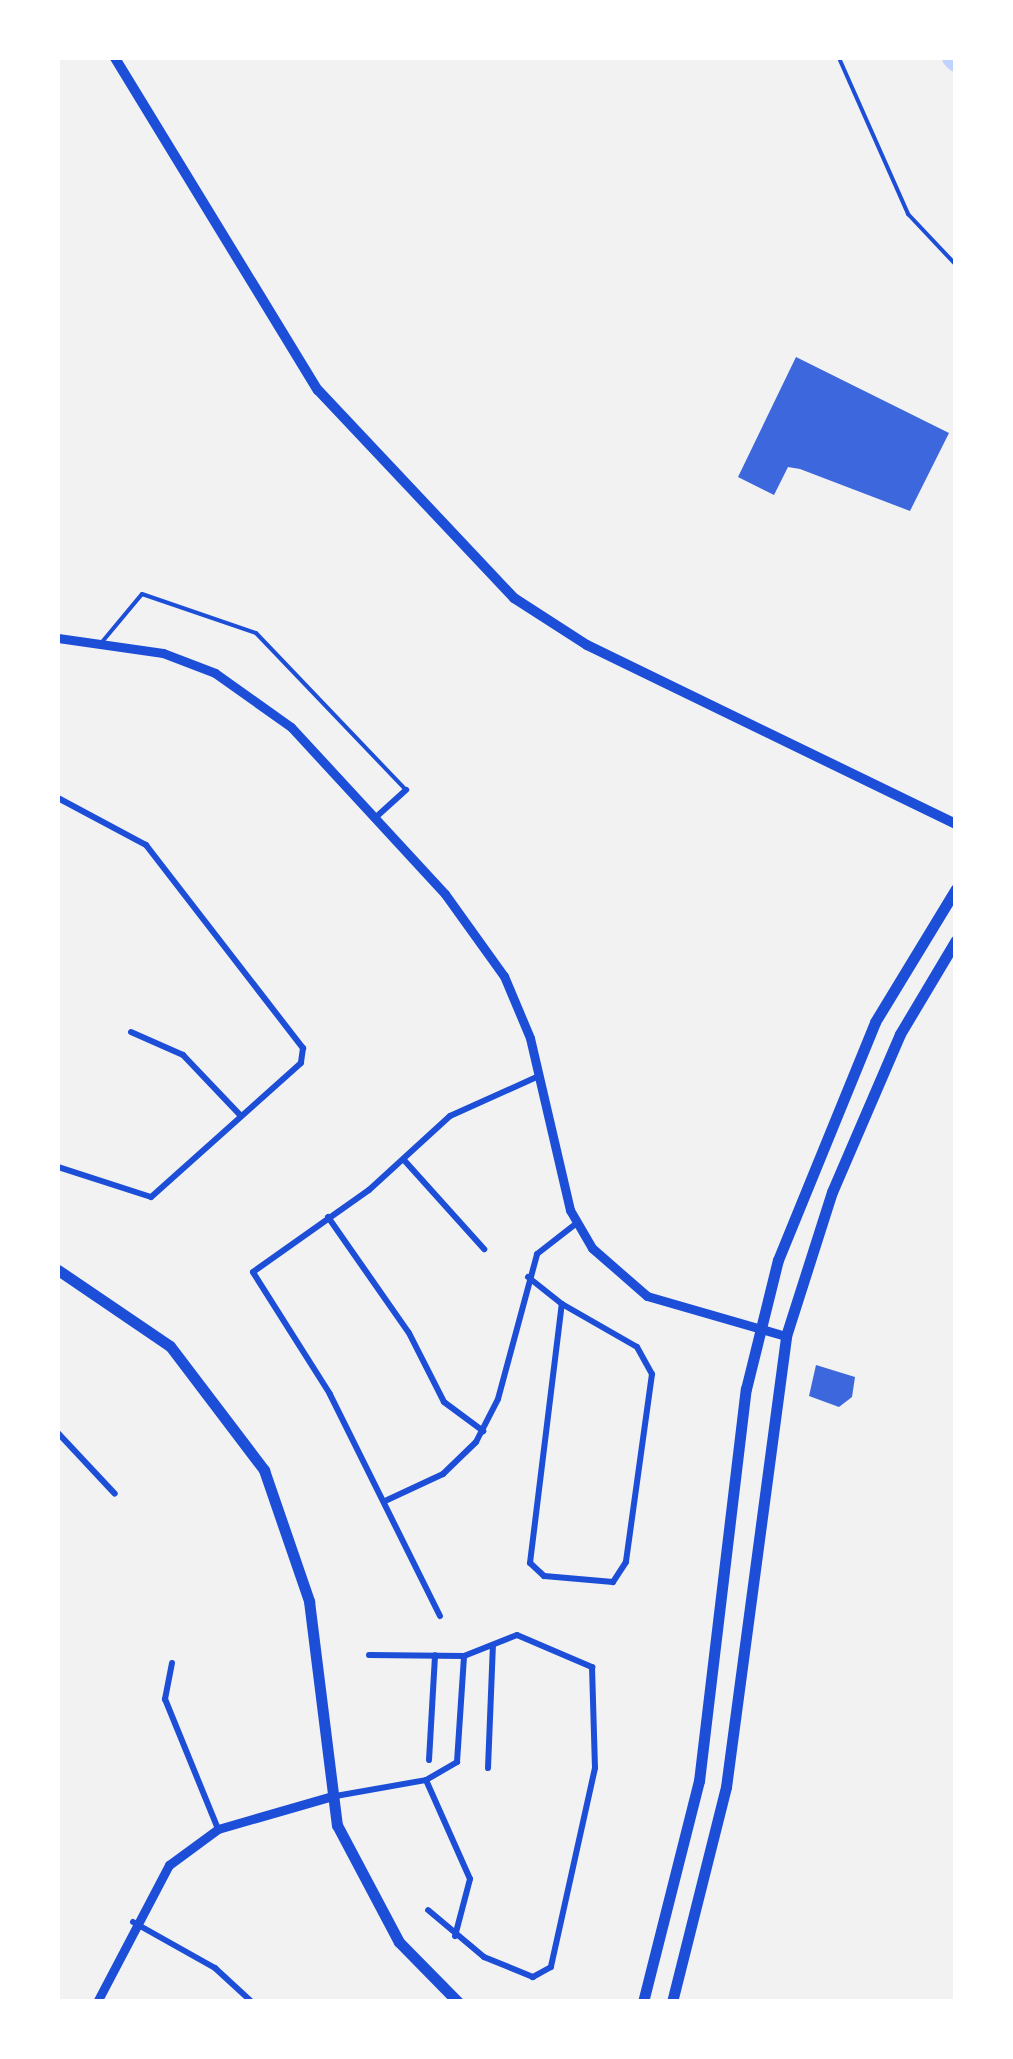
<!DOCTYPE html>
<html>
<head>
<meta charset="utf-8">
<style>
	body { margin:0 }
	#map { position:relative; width:1013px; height:2059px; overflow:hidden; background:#f2f2f2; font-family:Lora,serif }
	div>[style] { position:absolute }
	.river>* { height:20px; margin:-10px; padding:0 10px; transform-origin:10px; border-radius:10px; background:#bfd3fe }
	.building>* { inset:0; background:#3d67dc }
	.service>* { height:4px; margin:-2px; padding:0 2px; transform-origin:2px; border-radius:2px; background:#1d4ed8 }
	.minor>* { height:6px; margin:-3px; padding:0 3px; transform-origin:3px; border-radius:3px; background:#1d4ed8 }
	.tertiary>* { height:9px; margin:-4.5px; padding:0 4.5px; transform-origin:4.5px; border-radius:4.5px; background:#1d4ed8 }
	.secondary>* { height:10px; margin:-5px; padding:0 5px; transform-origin:5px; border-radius:5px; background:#1d4ed8 }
	.primary>* { height:11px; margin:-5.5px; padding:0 5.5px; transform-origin:5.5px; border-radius:5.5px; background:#1d4ed8 }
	span { translate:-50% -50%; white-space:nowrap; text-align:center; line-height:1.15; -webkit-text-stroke:10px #fff; paint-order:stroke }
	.frame { position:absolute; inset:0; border:60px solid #fff; pointer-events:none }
</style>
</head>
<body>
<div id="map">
	<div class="river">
		<i style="left:952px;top:58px;width:6px;rotate:45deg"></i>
	</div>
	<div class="building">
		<i style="clip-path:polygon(796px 357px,949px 433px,910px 511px,800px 469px,788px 467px,774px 495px,738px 477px)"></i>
		<i style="clip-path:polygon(816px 1365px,855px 1377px,852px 1397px,839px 1407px,809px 1396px)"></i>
	</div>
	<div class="service">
		<i style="left:839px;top:58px;width:171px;rotate:66.1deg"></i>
		<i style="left:908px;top:214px;width:70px;rotate:46.7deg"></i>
		<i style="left:102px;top:642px;width:62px;rotate:-50.2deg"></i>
		<i style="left:142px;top:594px;width:120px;rotate:18.9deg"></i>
		<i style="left:256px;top:633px;width:217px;rotate:46.3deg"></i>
	</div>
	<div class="minor">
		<i style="left:58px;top:798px;width:100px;rotate:28.1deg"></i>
		<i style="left:146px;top:845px;width:257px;rotate:52.3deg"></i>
		<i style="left:303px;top:1048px;width:15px;rotate:98deg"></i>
		<i style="left:301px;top:1063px;width:201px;rotate:138.2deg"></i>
		<i style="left:151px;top:1197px;width:98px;rotate:-162.1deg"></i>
		<i style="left:375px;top:818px;width:42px;rotate:-42.1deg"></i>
		<i style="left:131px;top:1032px;width:57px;rotate:23.9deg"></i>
		<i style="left:183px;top:1055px;width:84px;rotate:46.4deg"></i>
		<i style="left:404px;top:1160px;width:120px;rotate:48deg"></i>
		<i style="left:328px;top:1217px;width:141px;rotate:55.1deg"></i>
		<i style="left:409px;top:1333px;width:77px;rotate:63.1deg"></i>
		<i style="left:444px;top:1402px;width:49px;rotate:36.6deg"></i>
		<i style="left:528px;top:1277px;width:43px;rotate:38.5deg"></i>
		<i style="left:562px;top:1304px;width:86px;rotate:29.8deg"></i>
		<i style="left:637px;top:1347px;width:31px;rotate:61deg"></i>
		<i style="left:652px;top:1374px;width:190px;rotate:97.9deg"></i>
		<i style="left:626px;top:1562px;width:24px;rotate:123deg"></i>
		<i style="left:613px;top:1582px;width:69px;rotate:-175deg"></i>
		<i style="left:544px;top:1576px;width:19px;rotate:-137deg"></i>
		<i style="left:530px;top:1563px;width:261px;rotate:-83deg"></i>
		<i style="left:58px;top:1433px;width:83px;rotate:46.9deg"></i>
		<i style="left:385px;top:1501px;width:64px;rotate:-25deg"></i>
		<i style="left:443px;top:1474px;width:46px;rotate:-44.1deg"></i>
		<i style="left:476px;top:1442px;width:48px;rotate:-62.9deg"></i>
		<i style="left:498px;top:1399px;width:150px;rotate:-74.9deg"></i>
		<i style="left:537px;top:1254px;width:51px;rotate:-37.8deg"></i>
		<i style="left:440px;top:1616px;width:248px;rotate:-116.4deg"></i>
		<i style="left:330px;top:1394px;width:144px;rotate:-122.3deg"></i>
		<i style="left:253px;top:1272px;width:142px;rotate:-35.3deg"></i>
		<i style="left:369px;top:1190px;width:110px;rotate:-42.4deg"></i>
		<i style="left:450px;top:1116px;width:98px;rotate:-24.2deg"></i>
		<i style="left:369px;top:1655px;width:95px;rotate:0.6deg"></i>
		<i style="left:464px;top:1656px;width:57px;rotate:-21.6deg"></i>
		<i style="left:517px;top:1635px;width:82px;rotate:23.1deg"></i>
		<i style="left:592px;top:1667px;width:101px;rotate:88.3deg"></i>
		<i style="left:595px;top:1768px;width:204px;rotate:102.5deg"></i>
		<i style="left:551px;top:1967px;width:21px;rotate:151deg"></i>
		<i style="left:533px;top:1977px;width:53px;rotate:-157.8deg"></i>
		<i style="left:484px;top:1957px;width:73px;rotate:-140deg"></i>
		<i style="left:172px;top:1663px;width:37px;rotate:101deg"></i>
		<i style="left:165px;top:1699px;width:140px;rotate:67.8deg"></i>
		<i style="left:429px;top:1760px;width:105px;rotate:-86.7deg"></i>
		<i style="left:488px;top:1768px;width:123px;rotate:-87.7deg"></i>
		<i style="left:426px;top:1780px;width:36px;rotate:-30deg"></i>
		<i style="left:457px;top:1762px;width:106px;rotate:-86.2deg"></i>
		<i style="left:330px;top:1797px;width:97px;rotate:-10deg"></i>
		<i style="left:426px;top:1780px;width:108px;rotate:66deg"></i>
		<i style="left:470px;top:1879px;width:59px;rotate:104.7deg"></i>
		<i style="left:133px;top:1922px;width:94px;rotate:29.3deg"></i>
		<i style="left:215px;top:1968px;width:50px;rotate:42.6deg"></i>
	</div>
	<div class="tertiary">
		<i style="left:58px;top:638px;width:106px;rotate:8.1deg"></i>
		<i style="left:163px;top:653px;width:56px;rotate:21deg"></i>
		<i style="left:215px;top:673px;width:93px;rotate:35.4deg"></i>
		<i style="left:291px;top:727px;width:227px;rotate:47.3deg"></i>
		<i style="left:445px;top:894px;width:101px;rotate:54.3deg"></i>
		<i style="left:504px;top:976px;width:67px;rotate:67.2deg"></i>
		<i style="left:530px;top:1038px;width:177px;rotate:76.9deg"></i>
		<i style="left:570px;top:1210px;width:44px;rotate:59.9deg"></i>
		<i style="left:592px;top:1248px;width:73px;rotate:41.1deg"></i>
		<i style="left:647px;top:1296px;width:145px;rotate:16.1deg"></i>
		<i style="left:97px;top:2002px;width:155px;rotate:-62.3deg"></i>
		<i style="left:169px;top:1865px;width:61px;rotate:-36.3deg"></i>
		<i style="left:218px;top:1829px;width:116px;rotate:-16.1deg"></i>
	</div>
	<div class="secondary">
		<i style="left:115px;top:58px;width:389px;rotate:58.6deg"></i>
		<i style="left:318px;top:390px;width:286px;rotate:46.7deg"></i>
		<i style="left:514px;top:598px;width:87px;rotate:32.8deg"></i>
		<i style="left:587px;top:645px;width:410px;rotate:25.9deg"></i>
	</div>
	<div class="primary">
		<i style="left:58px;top:1270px;width:135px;rotate:34.2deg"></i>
		<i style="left:170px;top:1346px;width:156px;rotate:52.8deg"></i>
		<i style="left:264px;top:1470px;width:139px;rotate:71deg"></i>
		<i style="left:309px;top:1601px;width:226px;rotate:82.9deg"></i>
		<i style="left:337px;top:1825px;width:132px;rotate:62.1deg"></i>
		<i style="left:399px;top:1942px;width:84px;rotate:45.5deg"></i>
		<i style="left:643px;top:2002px;width:228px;rotate:-75.8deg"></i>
		<i style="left:699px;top:1781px;width:395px;rotate:-83.2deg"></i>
		<i style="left:746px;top:1389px;width:133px;rotate:-76.1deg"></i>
		<i style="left:778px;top:1260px;width:257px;rotate:-67.8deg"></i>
		<i style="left:875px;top:1022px;width:156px;rotate:-58.7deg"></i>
		<i style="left:672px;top:2002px;width:222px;rotate:-75.9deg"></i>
		<i style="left:726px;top:1787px;width:455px;rotate:-82.4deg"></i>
		<i style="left:786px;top:1336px;width:151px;rotate:-72.3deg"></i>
		<i style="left:832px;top:1192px;width:172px;rotate:-66.7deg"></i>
		<i style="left:900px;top:1034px;width:109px;rotate:-59.2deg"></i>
	</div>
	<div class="frame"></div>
</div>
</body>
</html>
